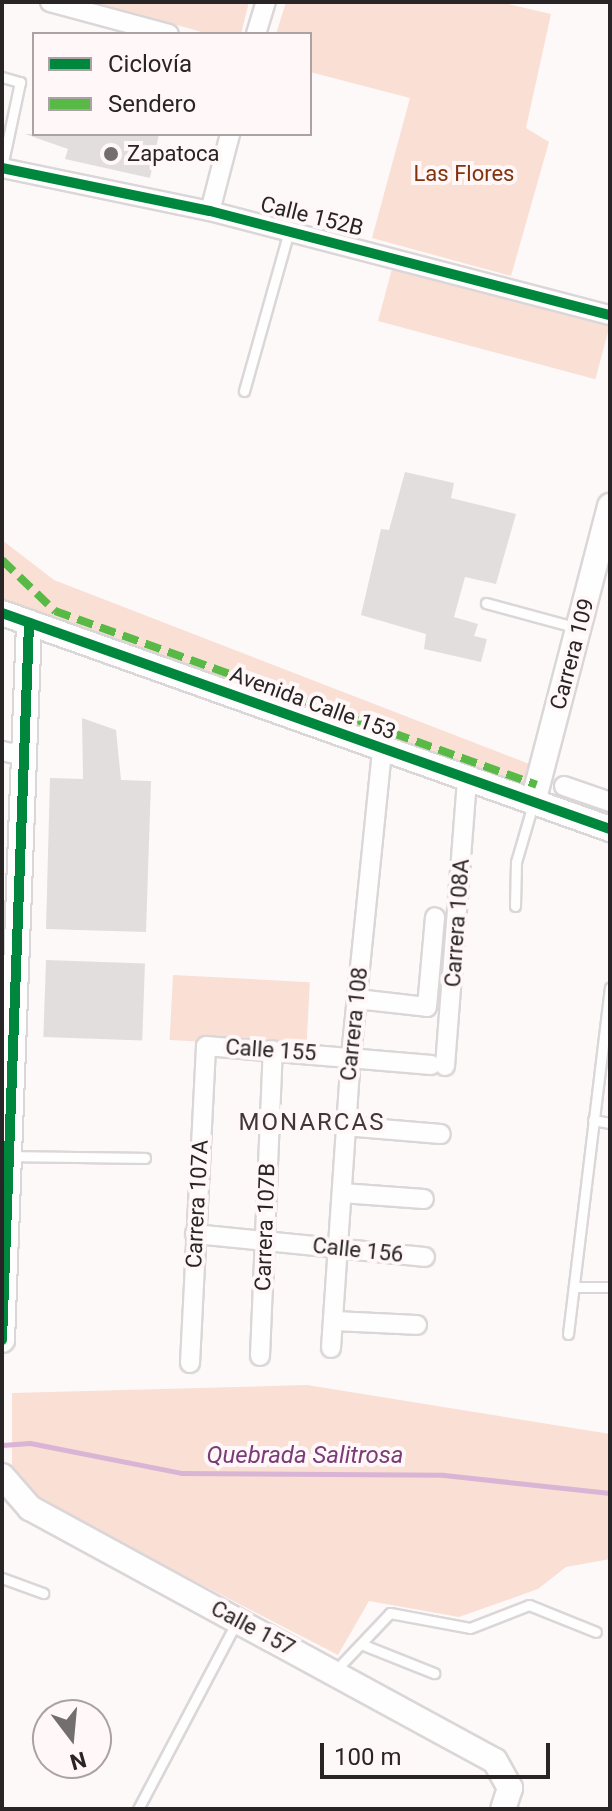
<!DOCTYPE html>
<html>
<head>
<meta charset="utf-8">
<style>
	body { margin:0 }
	#map { position:relative; width:612px; height:1811px; overflow:hidden; background:#fdf9f9; font-family:Roboto,sans-serif }
	div>[style] { position:absolute }
	.green>* { inset:0; background:#fadfd5; transform-origin:0 0 }
	.stream>* { height:5px; margin:-2.5px; padding:0 2.5px; transform-origin:2.5px; border-radius:2.5px; background:#d9b4d5 }
	.building>* { inset:0; background:#e2dede; transform-origin:0 0 }
	.roads { filter:drop-shadow(2px 0 #dbd6d7) drop-shadow(-2px 0 #dbd6d7) drop-shadow(0 2px #dbd6d7) drop-shadow(0 -2px #dbd6d7) }
	.lane>* { height:9px; margin:-4.5px; padding:0 4.5px; transform-origin:4.5px; border-radius:4.5px; background:#fffefe }
	.street>* { height:18px; margin:-9px; padding:0 9px; transform-origin:9px; border-radius:9px; background:#fffefe }
	.secondary>* { height:24px; margin:-12px; padding:0 12px; transform-origin:12px; border-radius:12px; background:#fffefe }
	.quiet>* { height:8px; margin-top:-4px; transform-origin:0; background:repeating-linear-gradient(90deg,#58b947 0 16px,transparent 0 24px) }
	.cycleway>* { height:10px; margin:-5px; padding:0 5px; transform-origin:5px; border-radius:5px; background:#00873e }
	.dots>* { width:22px; height:22px; translate:-50% -50%; box-sizing:border-box; border:4px solid #fff7f8; border-radius:50% }
	span { translate:-50% -50%; white-space:nowrap; text-align:center; line-height:1.15; -webkit-text-stroke:8px #fff7f8; paint-order:stroke }
	.poi-label { font-size:22px; color:#292425 }
	.left { translate:0 -50%; text-align:left }
	.park-label { font-size:22px; color:#81330e }
	.street-label { font-size:22px; color:#292425 }
	.neighbourhood-label { font-size:24px; color:#413739; letter-spacing:2px }
	.water-label { font-size:24px; color:#7a3c78; font-style:italic }
	.frame { position:absolute; inset:0; border:4px solid #292425; pointer-events:none }
	.legend { position:absolute; left:32px; top:32px; width:280px; height:104px; box-sizing:border-box; background:#fff7f8; border:2px solid #a9a3a4; margin:0; padding:10px 14px; list-style:none; font-size:24px; color:#292425 }
	.legend li { display:flex; align-items:center; gap:16px; height:40px }
	.legend b { width:40px; border:2px solid #a9a3a4 }
	.north { position:absolute; left:32px; top:1699px; width:80px; height:80px; box-sizing:border-box; background:#fff7f8; border:2px solid #a9a3a4; border-radius:50%; rotate:164deg; font-size:22px; font-weight:700; line-height:32px; text-align:center; color:#292425 }
	.north::after { content:''; display:block; margin:auto; width:28px; height:36px; background:#736f6f; clip-path:polygon(50% 0,100% 100%,50% 72%,0 100%) }
	.scale { position:absolute; left:320px; top:1743px; width:230px; height:36px; box-sizing:border-box; border:4px solid #292425; border-top:0; padding-left:10px; font-size:24px; line-height:28px; white-space:nowrap; color:#292425; -webkit-text-stroke:6px #fff7f8; paint-order:stroke }
</style>
</head>
<body>
<div id="map">
	<div class="green">
		<i style="clip-path:polygon(94px 2px,249px 2px,241px 34px,209px 34px)"></i>
		<i style="clip-path:polygon(286px 2px,500px 2px,551px 14px,526px 128px,549px 142px,511px 276px,372px 238px,410px 98px,310px 72px,310px 34px,276px 34px)"></i>
		<i style="left:393px;top:265px;width:225px;height:58px;rotate:15deg"></i>
		<i style="clip-path:polygon(2px 540px,54px 580px,532px 765px,522px 795px,2px 601px)"></i>
		<i style="left:173px;top:975px;width:137px;height:65px;rotate:3deg"></i>
		<i style="clip-path:polygon(307px 1385px,610px 1434px,610px 1559px,566px 1567px,538px 1589px,459px 1617px,369px 1601px,338px 1655px,92px 1528px,34px 1496px,12px 1470px,12px 1393px)"></i>
	</div>
	<div class="stream">
		<i style="left:2px;top:1445px;width:28px;rotate:-4deg"></i>
		<i style="left:30px;top:1443px;width:154px;rotate:11.2deg"></i>
		<i style="left:181px;top:1473px;width:263px;rotate:0.4deg"></i>
		<i style="left:444px;top:1475px;width:167px;rotate:6.2deg"></i>
	</div>
	<div class="building">
		<i style="clip-path:polygon(25px 134px,159px 134px,150px 178px,65px 159px,68px 149px)"></i>
		<i style="clip-path:polygon(405px 472px,454px 483px,451px 498px,516px 514px,496px 584px,465px 577px,454px 617px,478px 624px,474px 636px,487px 639px,481px 662px,424px 649px,426px 634px,361px 615px,381px 529px,389px 530px)"></i>
		<i style="clip-path:polygon(82px 718px,116px 730px,121px 780px,151px 781px,146px 932px,46px 929px,50px 778px,83px 779px)"></i>
		<i style="left:46px;top:960px;width:99px;height:77px;rotate:2deg"></i>
	</div>
	<div class="roads">
		<div class="lane">
			<i style="left:2px;top:77px;width:19px;rotate:16deg"></i>
			<i style="left:20px;top:82px;width:87px;rotate:102deg"></i>
			<i style="left:244px;top:391px;width:166px;rotate:-74.3deg"></i>
			<i style="left:486px;top:603px;width:95px;rotate:15.2deg"></i>
			<i style="left:515px;top:906px;width:44px;rotate:-88.7deg"></i>
			<i style="left:516px;top:862px;width:60px;rotate:-73.7deg"></i>
			<i style="left:593px;top:1120px;width:17px;rotate:10deg"></i>
			<i style="left:8px;top:1156px;width:137px;rotate:0.8deg"></i>
			<i style="left:574px;top:1287px;width:36px"></i>
			<i style="left:568px;top:1334px;width:349px;rotate:-83.1deg"></i>
			<i style="left:2px;top:1578px;width:44px;rotate:20.1deg"></i>
			<i style="left:361px;top:1644px;width:79px;rotate:21.7deg"></i>
			<i style="left:334px;top:1672px;width:81px;rotate:-46.5deg"></i>
			<i style="left:390px;top:1613px;width:81px;rotate:10.6deg"></i>
			<i style="left:470px;top:1628px;width:63px;rotate:-21.3deg"></i>
			<i style="left:529px;top:1605px;width:72px;rotate:21.9deg"></i>
			<i style="left:138px;top:1809px;width:210px;rotate:-62.2deg"></i>
		</div>
		<div class="street">
			<i style="left:50px;top:2px;width:123px;rotate:15.1deg"></i>
			<i style="left:256px;top:34px;width:34px;rotate:-73deg"></i>
			<i style="left:2px;top:168px;width:212px;rotate:11.7deg"></i>
			<i style="left:210px;top:211px;width:413px;rotate:14.6deg"></i>
			<i style="left:210px;top:211px;width:80px;rotate:-75.4deg"></i>
			<i style="left:2px;top:751px;width:23px;rotate:13deg"></i>
			<i style="left:564px;top:786px;width:49px;rotate:19.2deg"></i>
			<i style="left:357px;top:999px;width:70px;rotate:6.5deg"></i>
			<i style="left:427px;top:1007px;width:90px;rotate:-84.9deg"></i>
			<i style="left:445px;top:1066px;width:288px;rotate:-85.6deg"></i>
			<i style="left:345px;top:1126px;width:96px;rotate:4.8deg"></i>
			<i style="left:342px;top:1193px;width:82px;rotate:4.2deg"></i>
			<i style="left:195px;top:1234px;width:231px;rotate:5.7deg"></i>
			<i style="left:333px;top:1321px;width:84px;rotate:2.7deg"></i>
			<i style="left:331px;top:1348px;width:293px;rotate:-86.1deg"></i>
			<i style="left:351px;top:1056px;width:309px;rotate:-84.2deg"></i>
			<i style="left:260px;top:1356px;width:306px;rotate:-87.6deg"></i>
			<i style="left:190px;top:1363px;width:317px;rotate:-87.1deg"></i>
			<i style="left:206px;top:1046px;width:226px;rotate:4.8deg"></i>
		</div>
		<div class="secondary">
			<i style="left:2px;top:613px;width:645px;rotate:19.56deg"></i>
			<i style="left:533px;top:802px;width:306px;rotate:-75.4deg"></i>
			<i style="left:2px;top:1340px;width:718px;rotate:-87.84deg"></i>
			<i style="left:2px;top:1476px;width:43px;rotate:48.8deg"></i>
			<i style="left:30px;top:1508px;width:529px;rotate:28.55deg"></i>
			<i style="left:495px;top:1761px;width:31px;rotate:61deg"></i>
			<i style="left:510px;top:1788px;width:22px;rotate:108deg"></i>
		</div>
	</div>
	<div class="quiet">
		<i style="left:2px;top:560px;width:74px;rotate:43.9deg"></i>
		<i style="left:55px;top:611px;width:512px;rotate:19.85deg"></i>
	</div>
	<div class="cycleway">
		<i style="left:2px;top:168px;width:212px;rotate:11.7deg"></i>
		<i style="left:210px;top:211px;width:413px;rotate:14.6deg"></i>
		<i style="left:2px;top:613px;width:645px;rotate:19.56deg"></i>
		<i style="left:2px;top:1340px;width:718px;rotate:-87.84deg"></i>
	</div>
	<div class="dots">
		<i style="left:111px;top:154px;background:#736f6f"></i>
	</div>
	<div class="poi-label">
		<span class="left" style="left:127px;top:154px">Zapatoca</span>
	</div>
	<div class="park-label">
		<span style="left:464px;top:174px">Las Flores</span>
	</div>
	<div class="street-label">
		<span style="left:312px;top:216px;rotate:14deg">Calle 152B</span>
		<span style="left:572px;top:654px;rotate:-75deg">Carrera 109</span>
		<span style="left:313px;top:703px;rotate:20deg">Avenida Calle 153</span>
		<span style="left:457px;top:923px;rotate:-86deg">Carrera 108A</span>
		<span style="left:354px;top:1024px;rotate:-84deg">Carrera 108</span>
		<span style="left:271px;top:1050px;rotate:4deg">Calle 155</span>
		<span style="left:197px;top:1204px;rotate:-87deg">Carrera 107A</span>
		<span style="left:265px;top:1227px;rotate:-88deg">Carrera 107B</span>
		<span style="left:358px;top:1250px;rotate:6deg">Calle 156</span>
		<span style="left:253px;top:1628px;rotate:28deg">Calle 157</span>
	</div>
	<div class="neighbourhood-label">
		<span style="left:312px;top:1123px">MONARCAS</span>
	</div>
	<div class="water-label">
		<span style="left:305px;top:1456px">Quebrada Salitrosa</span>
	</div>
	<div class="frame"></div>
	<ul class="legend">
	<li><b style="height:10px;background:#00873e"></b>Ciclovía</li>
	<li><b style="height:10px;background:#58b947"></b>Sendero</li>
	</ul>
	<div class="north">N</div>
	<div class="scale">100 m</div>
</div>
</body>
</html>
